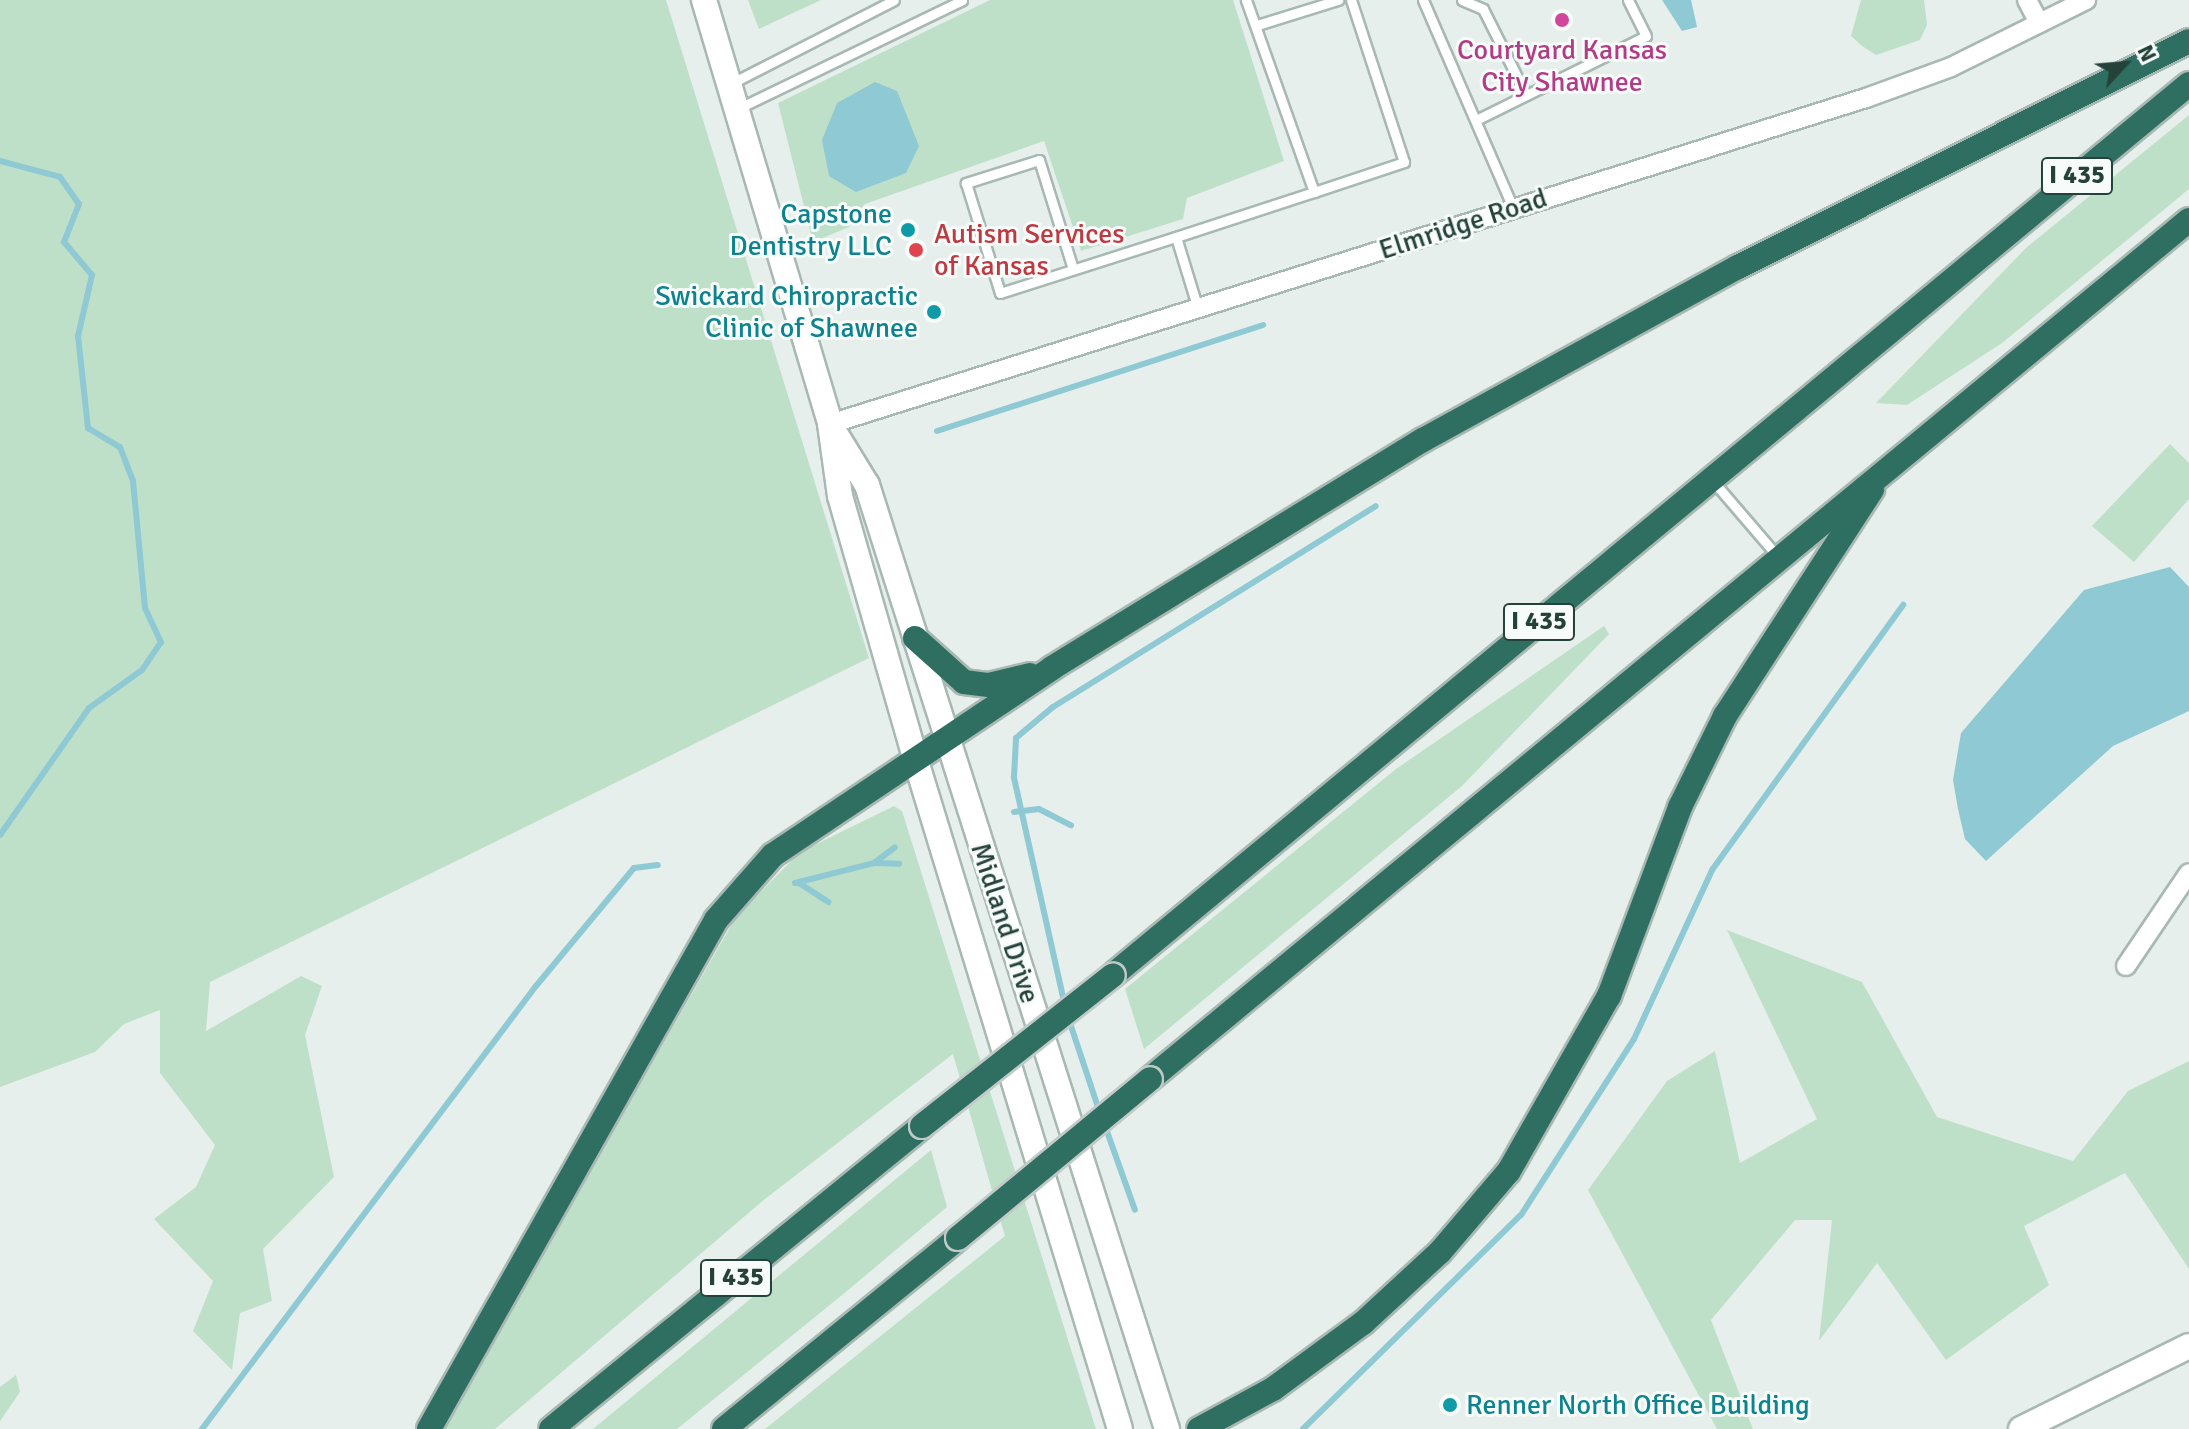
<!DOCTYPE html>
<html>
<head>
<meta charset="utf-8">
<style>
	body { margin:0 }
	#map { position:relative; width:2189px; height:1429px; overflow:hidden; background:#e6efeb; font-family:Signika,sans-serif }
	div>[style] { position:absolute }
	.green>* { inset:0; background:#bfe0c8 }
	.water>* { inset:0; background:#8ec9d4 }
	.stream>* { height:6px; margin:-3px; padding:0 3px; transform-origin:3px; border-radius:3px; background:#8ec9d4 }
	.roads { filter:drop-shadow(2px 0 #a8b8b2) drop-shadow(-2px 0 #a8b8b2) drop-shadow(0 2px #a8b8b2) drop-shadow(0 -2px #a8b8b2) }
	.lane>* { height:9px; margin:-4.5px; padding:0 4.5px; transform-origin:4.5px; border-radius:4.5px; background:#fff }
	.street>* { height:18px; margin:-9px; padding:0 9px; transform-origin:9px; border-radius:9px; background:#fff }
	.secondary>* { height:24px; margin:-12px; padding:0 12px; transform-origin:12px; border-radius:12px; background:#fff }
	.highway>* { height:24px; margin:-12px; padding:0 12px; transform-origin:12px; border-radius:12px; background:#2f6f62 }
	.bridges { filter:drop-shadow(2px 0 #c2cac8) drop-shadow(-2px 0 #c2cac8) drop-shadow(0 2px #c2cac8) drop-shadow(0 -2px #c2cac8) }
	.highway-bridge>* { height:24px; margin:-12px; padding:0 12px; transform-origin:12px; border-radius:12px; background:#2f6f62 }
	.dots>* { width:22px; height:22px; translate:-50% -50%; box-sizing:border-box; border:4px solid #f7fbf9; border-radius:50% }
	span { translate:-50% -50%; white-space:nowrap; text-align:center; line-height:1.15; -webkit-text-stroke:6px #f7fbf9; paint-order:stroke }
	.shield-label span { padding:2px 6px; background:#f7fbf9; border:2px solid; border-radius:6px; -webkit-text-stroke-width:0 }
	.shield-label { font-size:26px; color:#24423a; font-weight:700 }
	.hotel-label { font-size:28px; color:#b23c85 }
	.culture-label { font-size:28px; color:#0d838f }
	.right { translate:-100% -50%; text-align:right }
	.left { translate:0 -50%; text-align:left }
	.street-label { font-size:28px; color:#24423a }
	.health-label { font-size:28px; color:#be3a42 }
	.north { position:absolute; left:2085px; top:24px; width:80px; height:80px; -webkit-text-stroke:6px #f7fbf9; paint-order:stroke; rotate:64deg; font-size:22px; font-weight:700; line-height:32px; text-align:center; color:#24423a }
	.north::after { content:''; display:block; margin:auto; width:28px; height:36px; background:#24423a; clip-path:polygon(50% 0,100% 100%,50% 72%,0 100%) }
</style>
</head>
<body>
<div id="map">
	<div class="green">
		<i style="clip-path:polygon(0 0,666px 0,869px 658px,210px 982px,206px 1031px,301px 976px,322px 986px,305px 1035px,334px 1177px,263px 1249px,272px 1301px,240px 1313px,232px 1370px,193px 1331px,213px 1281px,154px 1219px,196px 1187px,215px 1145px,160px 1073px,160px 1010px,124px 1024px,95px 1052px,0 1087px)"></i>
		<i style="clip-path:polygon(748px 0,821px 0,759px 29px)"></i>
		<i style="clip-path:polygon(990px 0,1233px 0,1284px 161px,1187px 198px,1183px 219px,1081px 251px,1044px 141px,865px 204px,849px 227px,813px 242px,778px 103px)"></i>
		<i style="clip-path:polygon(1861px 0,1924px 0,1927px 25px,1920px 40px,1876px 55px,1862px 46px,1851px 36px)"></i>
		<i style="clip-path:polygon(2189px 115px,2189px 189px,2002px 343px,1907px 405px,1876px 403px,2026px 248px)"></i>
		<i style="clip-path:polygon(2170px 444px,2189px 463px,2189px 499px,2134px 562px,2092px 526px)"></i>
		<i style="clip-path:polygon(1604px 626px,1609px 634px,1462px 786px,1144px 1049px,1125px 989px,1396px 769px)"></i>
		<i style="clip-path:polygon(894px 806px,902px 811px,1096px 1429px,765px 1429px,1005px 1236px,953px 1054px,765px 1199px,495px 1429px,442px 1429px,736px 917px,800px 852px)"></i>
		<i style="clip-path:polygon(1727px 930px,1862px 982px,1937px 1117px,2073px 1161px,2128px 1091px,2189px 1061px,2189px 1269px,2125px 1173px,2024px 1226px,2049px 1285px,1946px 1360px,1877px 1263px,1819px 1341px,1832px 1220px,1795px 1220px,1711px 1320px,1753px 1429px,1717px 1429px,1588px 1190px,1667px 1081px,1715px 1051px,1740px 1163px,1817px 1119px)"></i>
		<i style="clip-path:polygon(931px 1150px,947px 1207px,847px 1291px,677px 1429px,593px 1429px)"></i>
		<i style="clip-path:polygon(16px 1375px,20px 1392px,0 1421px,0 1387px)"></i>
	</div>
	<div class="water">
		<i style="clip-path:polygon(1662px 0,1691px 0,1697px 27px,1682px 31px)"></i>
		<i style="clip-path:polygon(875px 82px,897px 91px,919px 146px,906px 173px,856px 192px,829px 176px,822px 140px,837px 103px)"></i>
		<i style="clip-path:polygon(2170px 567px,2189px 587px,2189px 711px,2113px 746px,1986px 861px,1965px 839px,1958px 809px,1953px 780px,1961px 733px,2084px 590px)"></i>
	</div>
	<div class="stream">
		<i style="left:0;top:161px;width:62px;rotate:14.9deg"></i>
		<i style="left:60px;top:177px;width:33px;rotate:55deg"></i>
		<i style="left:79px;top:204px;width:41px;rotate:111.5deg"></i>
		<i style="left:64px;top:242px;width:43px;rotate:49.7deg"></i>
		<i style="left:92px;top:275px;width:63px;rotate:102.9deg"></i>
		<i style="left:78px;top:336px;width:93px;rotate:83.8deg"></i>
		<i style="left:88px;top:428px;width:37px;rotate:31deg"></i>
		<i style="left:120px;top:447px;width:36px;rotate:69deg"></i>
		<i style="left:133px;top:481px;width:128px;rotate:84.6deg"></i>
		<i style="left:145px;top:608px;width:38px;rotate:65deg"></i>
		<i style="left:161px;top:642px;width:34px;rotate:124deg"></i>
		<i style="left:142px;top:670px;width:65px;rotate:144.4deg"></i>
		<i style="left:89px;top:708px;width:155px;rotate:125deg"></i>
		<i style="left:937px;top:431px;width:343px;rotate:-18deg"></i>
		<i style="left:1014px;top:812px;width:25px;rotate:-7deg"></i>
		<i style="left:1039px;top:809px;width:36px;rotate:27deg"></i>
		<i style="left:875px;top:863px;width:24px;rotate:2deg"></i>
		<i style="left:795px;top:883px;width:81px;rotate:-14.2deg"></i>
		<i style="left:874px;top:863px;width:26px;rotate:-37deg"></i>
		<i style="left:799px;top:883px;width:35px;rotate:33deg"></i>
		<i style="left:1065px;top:1006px;width:235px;rotate:-102.6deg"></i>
		<i style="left:1014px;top:777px;width:39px;rotate:-87deg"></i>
		<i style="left:1016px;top:738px;width:48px;rotate:-40deg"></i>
		<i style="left:1053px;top:707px;width:380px;rotate:-31.9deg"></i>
		<i style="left:1068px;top:1017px;width:101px;rotate:71.6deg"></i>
		<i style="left:1104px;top:1123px;width:92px;rotate:70.4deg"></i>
		<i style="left:202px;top:1429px;width:555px;rotate:-52.99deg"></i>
		<i style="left:536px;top:986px;width:153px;rotate:-50.3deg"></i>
		<i style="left:634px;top:868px;width:24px;rotate:-7deg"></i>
		<i style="left:1303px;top:1429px;width:305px;rotate:-44.5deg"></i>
		<i style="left:1521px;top:1215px;width:209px;rotate:-57.3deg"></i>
		<i style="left:1634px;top:1039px;width:186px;rotate:-65.2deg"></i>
		<i style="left:1712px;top:870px;width:327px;rotate:-54.2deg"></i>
	</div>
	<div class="roads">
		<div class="lane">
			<i style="left:1423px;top:0;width:227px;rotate:66.6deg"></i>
			<i style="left:1462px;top:0;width:23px;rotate:23deg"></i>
			<i style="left:1483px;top:9px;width:96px;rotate:63.4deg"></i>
			<i style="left:1257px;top:25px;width:85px;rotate:-17.2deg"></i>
			<i style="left:730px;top:84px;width:184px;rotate:-27.1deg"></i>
			<i style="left:737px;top:109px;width:250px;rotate:-25.8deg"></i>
			<i style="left:1480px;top:118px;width:185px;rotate:-26.3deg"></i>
			<i style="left:1646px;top:36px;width:40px;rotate:-116.6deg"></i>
			<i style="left:1314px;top:192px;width:95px;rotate:-18.4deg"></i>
			<i style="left:1404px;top:162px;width:170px;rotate:-108.1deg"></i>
			<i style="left:1073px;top:269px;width:114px;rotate:-107.3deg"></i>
			<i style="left:1039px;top:160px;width:77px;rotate:162.5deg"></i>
			<i style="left:966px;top:183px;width:115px;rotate:72.8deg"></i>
			<i style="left:1000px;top:293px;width:185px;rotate:-17.7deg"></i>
			<i style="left:1198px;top:309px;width:75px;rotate:-107deg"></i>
			<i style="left:1176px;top:237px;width:145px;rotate:-18.1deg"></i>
			<i style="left:1314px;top:192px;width:204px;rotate:-109.5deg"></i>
			<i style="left:1713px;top:481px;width:101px;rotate:49.4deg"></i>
		</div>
		<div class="street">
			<i style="left:2027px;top:0;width:26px;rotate:62deg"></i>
			<i style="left:830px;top:424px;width:1086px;rotate:-17.47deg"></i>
			<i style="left:1866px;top:98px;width:90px;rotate:-20deg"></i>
			<i style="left:1951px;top:67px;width:151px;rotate:-26.4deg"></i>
			<i style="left:2126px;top:966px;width:112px;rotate:-55.9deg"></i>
		</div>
		<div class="secondary">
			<i style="left:704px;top:0;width:442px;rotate:73.4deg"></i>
			<i style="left:830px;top:424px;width:73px;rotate:82.1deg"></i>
			<i style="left:840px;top:496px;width:276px;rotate:74deg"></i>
			<i style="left:916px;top:761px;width:698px;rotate:73.02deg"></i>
			<i style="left:835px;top:433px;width:61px;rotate:58.4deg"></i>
			<i style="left:867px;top:485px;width:991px;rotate:72.37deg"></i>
			<i style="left:2021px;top:1429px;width:187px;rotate:-26.3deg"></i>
		</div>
		<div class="highway">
			<i style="left:915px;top:638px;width:66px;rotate:41.9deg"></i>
			<i style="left:964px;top:682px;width:25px;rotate:7deg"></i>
			<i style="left:989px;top:685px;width:42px;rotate:-13.7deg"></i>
			<i style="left:1113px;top:975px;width:1397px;rotate:-39.63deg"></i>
			<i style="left:1150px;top:1079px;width:1348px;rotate:-39.58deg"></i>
			<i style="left:429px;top:1429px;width:584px;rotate:-60.58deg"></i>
			<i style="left:716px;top:920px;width:86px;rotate:-48.8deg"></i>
			<i style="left:773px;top:855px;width:336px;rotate:-33.8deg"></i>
			<i style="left:1052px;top:668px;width:435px;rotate:-31.6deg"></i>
			<i style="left:1423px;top:440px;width:359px;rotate:-28.8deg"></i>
			<i style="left:1738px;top:267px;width:504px;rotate:-26.62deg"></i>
			<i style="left:551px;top:1429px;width:479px;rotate:-39.2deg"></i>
			<i style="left:724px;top:1429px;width:302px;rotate:-39.2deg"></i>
			<i style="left:1199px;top:1429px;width:84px;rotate:-28.4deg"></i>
			<i style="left:1273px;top:1389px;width:112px;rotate:-36.3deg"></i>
			<i style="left:1363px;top:1323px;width:105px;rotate:-42.7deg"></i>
			<i style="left:1440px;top:1252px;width:106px;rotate:-49.6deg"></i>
			<i style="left:1509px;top:1171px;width:202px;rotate:-60.3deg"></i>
			<i style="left:1609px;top:996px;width:202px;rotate:-69.4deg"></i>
			<i style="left:1680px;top:807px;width:102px;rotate:-63.7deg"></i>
			<i style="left:1725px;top:716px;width:270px;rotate:-57deg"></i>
		</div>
	</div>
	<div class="bridges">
		<div class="highway-bridge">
			<i style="left:922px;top:1126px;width:243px;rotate:-38.3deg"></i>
			<i style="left:958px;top:1238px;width:249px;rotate:-39.6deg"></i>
		</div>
	</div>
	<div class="dots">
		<i style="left:1562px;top:20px;background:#d1479c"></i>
		<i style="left:908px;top:230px;background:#0f9aa8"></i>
		<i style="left:916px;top:250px;background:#e0444e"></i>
		<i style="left:934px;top:312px;background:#0f9aa8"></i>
		<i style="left:1450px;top:1405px;background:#0f9aa8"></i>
	</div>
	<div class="shield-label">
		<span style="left:2077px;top:176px">I 435</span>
		<span style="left:1539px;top:622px">I 435</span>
		<span style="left:736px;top:1278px">I 435</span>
	</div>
	<div class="hotel-label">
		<span style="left:1562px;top:66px">Courtyard Kansas<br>City Shawnee</span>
	</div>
	<div class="culture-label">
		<span class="right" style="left:892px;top:230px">Capstone<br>Dentistry LLC</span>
		<span class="right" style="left:918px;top:312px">Swickard Chiropractic<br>Clinic of Shawnee</span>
		<span class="left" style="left:1466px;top:1405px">Renner North Office Building</span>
	</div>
	<div class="street-label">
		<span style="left:1463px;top:224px;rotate:-18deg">Elmridge Road</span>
		<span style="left:1005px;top:923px;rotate:72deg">Midland Drive</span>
	</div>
	<div class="health-label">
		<span class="left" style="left:934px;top:250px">Autism Services<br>of Kansas</span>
	</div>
	<div class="north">N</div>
</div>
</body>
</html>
